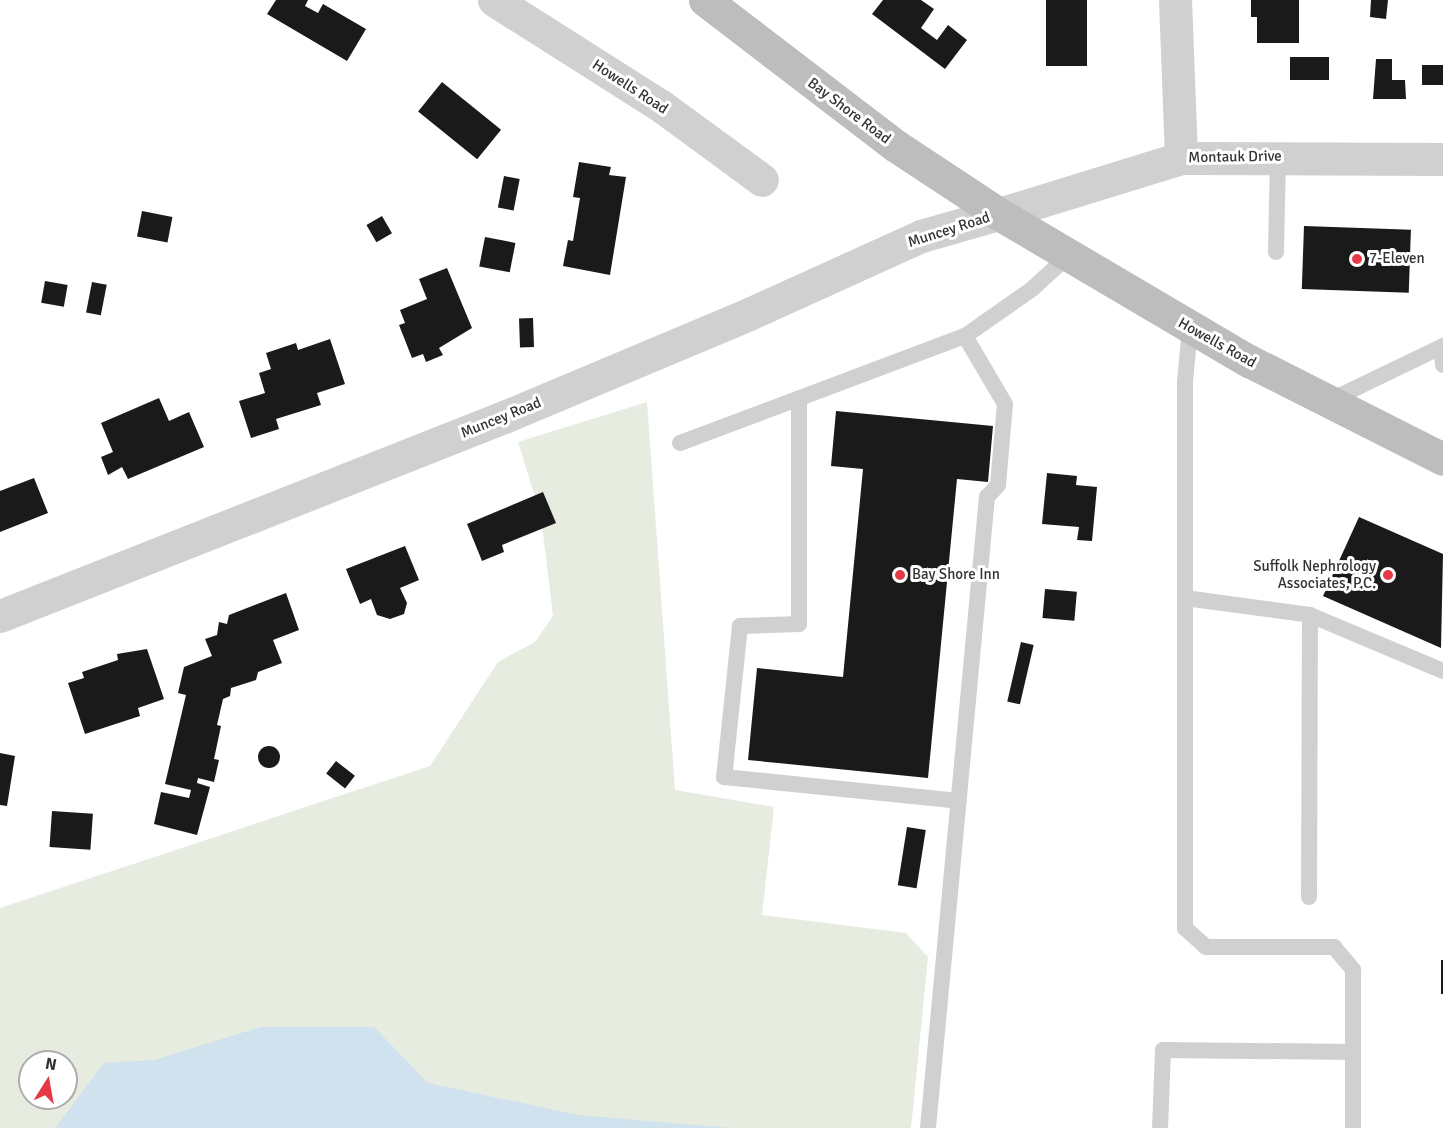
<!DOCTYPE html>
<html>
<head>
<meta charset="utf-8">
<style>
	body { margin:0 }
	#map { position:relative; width:1443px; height:1128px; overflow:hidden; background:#fff; font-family:Signika,sans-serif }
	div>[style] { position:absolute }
	.green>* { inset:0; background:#e6ecdf }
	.water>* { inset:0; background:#cfe2ee }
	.building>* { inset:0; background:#1a1a1a; transform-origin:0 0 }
	.round { border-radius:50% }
	.service>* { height:16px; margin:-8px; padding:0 8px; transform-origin:8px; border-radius:8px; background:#d0d0d0 }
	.minor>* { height:33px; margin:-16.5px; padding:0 16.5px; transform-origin:16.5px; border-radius:16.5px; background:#d0d0d0 }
	.tertiary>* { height:33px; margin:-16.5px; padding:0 16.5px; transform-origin:16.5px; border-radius:16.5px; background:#d0d0d0 }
	.secondary>* { height:33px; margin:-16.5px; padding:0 16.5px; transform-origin:16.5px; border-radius:16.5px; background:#bdbdbd }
	.dots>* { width:16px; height:16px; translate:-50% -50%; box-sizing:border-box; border:3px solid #fff; border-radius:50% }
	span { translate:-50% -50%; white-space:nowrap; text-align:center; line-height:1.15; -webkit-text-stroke:6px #fff; paint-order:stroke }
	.street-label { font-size:15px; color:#333 }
	.poi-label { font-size:15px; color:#333 }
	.left { translate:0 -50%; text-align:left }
	.right { translate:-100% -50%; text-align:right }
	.north { position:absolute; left:18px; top:1050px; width:60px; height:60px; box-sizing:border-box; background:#fff; border:2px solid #adadad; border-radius:50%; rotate:11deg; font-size:16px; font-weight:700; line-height:24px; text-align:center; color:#333 }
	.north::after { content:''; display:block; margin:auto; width:21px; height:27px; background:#e63946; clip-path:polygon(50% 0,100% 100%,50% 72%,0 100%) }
</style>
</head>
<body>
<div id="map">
	<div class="green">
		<i style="clip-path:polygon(evenodd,647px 402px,675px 790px,774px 807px,762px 915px,906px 933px,928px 957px,911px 1128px,0 1128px,0 908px,430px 766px,498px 662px,535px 642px,553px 616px,541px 516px,518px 442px,647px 402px,30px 1062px,66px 1062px,66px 1098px,30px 1098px,30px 1062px)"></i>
	</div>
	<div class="water">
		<i style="clip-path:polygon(261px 1027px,374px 1027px,428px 1083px,578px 1115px,730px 1128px,55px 1128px,104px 1063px,154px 1060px)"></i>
	</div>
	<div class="building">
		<i style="clip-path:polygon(276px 0,308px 0,305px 6px,318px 13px,323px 4px,366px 29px,347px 61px,267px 14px)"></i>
		<i style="clip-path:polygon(883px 0,921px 0,934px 9px,921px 28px,937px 40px,948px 25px,967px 40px,945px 69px,872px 14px)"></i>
		<i style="left:1046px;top:0;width:41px;height:66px"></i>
		<i style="clip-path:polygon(1251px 0,1299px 0,1299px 43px,1257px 43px,1257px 17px,1251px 17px)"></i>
		<i style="clip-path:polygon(1371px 0,1388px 0,1386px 19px,1370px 17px)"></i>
		<i style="left:1329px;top:57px;width:23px;height:39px;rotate:90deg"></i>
		<i style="clip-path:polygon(1376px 59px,1392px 59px,1392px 80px,1405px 80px,1406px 99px,1373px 99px)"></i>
		<i style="left:1422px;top:65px;width:21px;height:20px"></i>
		<i style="left:442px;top:82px;width:76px;height:38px;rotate:39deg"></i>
		<i style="clip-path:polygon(579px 162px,611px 167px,609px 175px,626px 177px,610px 275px,563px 266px,568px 240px,573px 241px,580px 198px,573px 197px)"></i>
		<i style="left:504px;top:176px;width:16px;height:32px;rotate:11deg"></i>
		<i style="left:142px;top:211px;width:31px;height:26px;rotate:11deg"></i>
		<i style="left:382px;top:216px;width:20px;height:18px;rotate:60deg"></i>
		<i style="left:1304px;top:226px;width:107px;height:63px;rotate:2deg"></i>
		<i style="left:485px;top:237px;width:31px;height:30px;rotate:11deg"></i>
		<i style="clip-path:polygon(447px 268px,472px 328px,439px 348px,443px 355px,426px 362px,423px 354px,412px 358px,399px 325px,405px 323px,400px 310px,427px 299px,419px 279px)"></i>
		<i style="left:45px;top:281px;width:23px;height:22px;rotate:10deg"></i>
		<i style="left:92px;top:282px;width:15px;height:31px;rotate:11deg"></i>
		<i style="left:533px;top:318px;width:29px;height:14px;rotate:88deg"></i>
		<i style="clip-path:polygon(330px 339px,345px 384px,317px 393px,321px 405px,276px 419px,279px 429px,251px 438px,239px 401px,265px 393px,259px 373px,271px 369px,266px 353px,296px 343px,298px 350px)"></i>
		<i style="clip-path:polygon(159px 398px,169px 421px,189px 412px,204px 447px,128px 479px,122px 467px,108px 475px,101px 457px,113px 452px,101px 423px)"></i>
		<i style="clip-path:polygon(836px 411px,993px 426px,988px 482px,957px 479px,928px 778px,748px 760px,757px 668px,843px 677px,863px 469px,831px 466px)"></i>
		<i style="clip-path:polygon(1047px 473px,1077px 476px,1076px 485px,1097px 487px,1092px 541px,1077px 540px,1079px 527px,1042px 524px)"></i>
		<i style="clip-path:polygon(34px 478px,48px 513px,0 532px,0 491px)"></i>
		<i style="clip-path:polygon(543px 492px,556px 523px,502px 545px,504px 552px,482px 561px,467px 524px)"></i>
		<i style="clip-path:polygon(1359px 517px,1443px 554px,1441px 648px,1323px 596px)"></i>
		<i style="clip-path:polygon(405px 546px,419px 580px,400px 588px,407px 603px,404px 614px,390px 619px,377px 615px,371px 599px,360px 604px,346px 569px)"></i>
		<i style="left:1045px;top:589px;width:32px;height:29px;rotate:5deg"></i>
		<i style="clip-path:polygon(286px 593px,299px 630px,273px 640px,282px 663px,258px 672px,256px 680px,231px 688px,230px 696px,223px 699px,217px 725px,221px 726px,214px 759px,219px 760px,214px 782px,198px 778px,197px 783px,210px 787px,197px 835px,154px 824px,161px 792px,189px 798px,191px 790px,165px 784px,186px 695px,178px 693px,184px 667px,212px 656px,205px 639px,217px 635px,219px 622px,227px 624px,229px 615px)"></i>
		<i style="left:1021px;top:642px;width:13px;height:61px;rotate:13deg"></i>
		<i style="clip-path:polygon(147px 649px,164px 699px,138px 708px,140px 716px,85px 734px,68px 683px,84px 678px,82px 672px,118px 660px,117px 654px)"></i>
		<i class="round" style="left:258px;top:746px;width:22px;height:22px"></i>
		<i style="clip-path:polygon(0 753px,15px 756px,7px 806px,0 805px)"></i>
		<i style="left:336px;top:761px;width:24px;height:16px;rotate:38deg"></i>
		<i style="left:52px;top:811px;width:41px;height:36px;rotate:4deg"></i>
		<i style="left:907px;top:827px;width:19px;height:59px;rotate:9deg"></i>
		<i style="left:1441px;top:960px;width:2px;height:34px"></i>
	</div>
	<div class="service">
		<i style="left:1276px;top:252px;width:96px;rotate:-88.8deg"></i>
		<i style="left:1190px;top:328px;width:54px;rotate:95.3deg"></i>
		<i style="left:1185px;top:382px;width:546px;rotate:90deg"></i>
		<i style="left:1185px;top:928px;width:28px;rotate:42deg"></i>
		<i style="left:1206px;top:947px;width:128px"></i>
		<i style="left:1334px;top:947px;width:30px;rotate:50deg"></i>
		<i style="left:1353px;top:970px;width:158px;rotate:90deg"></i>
		<i style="left:1442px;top:347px;width:18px;rotate:87deg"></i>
		<i style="left:799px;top:399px;width:225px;rotate:90deg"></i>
		<i style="left:799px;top:624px;width:59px;rotate:178.1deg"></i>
		<i style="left:740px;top:626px;width:152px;rotate:96deg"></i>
		<i style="left:724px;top:777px;width:236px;rotate:5.8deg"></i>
		<i style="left:1327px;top:402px;width:129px;rotate:-25.8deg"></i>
		<i style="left:680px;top:443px;width:304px;rotate:-20.6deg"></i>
		<i style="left:965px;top:336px;width:82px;rotate:-35deg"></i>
		<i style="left:1032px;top:289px;width:47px;rotate:-42.4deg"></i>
		<i style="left:1185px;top:598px;width:126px;rotate:7.7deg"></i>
		<i style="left:1310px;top:615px;width:144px;rotate:22.8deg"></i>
		<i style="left:1309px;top:897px;width:282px;rotate:-89.8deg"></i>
		<i style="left:928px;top:1128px;width:634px;rotate:-84.66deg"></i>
		<i style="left:987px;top:497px;width:16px;rotate:-47deg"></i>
		<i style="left:998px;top:485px;width:81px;rotate:-85.1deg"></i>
		<i style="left:1005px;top:404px;width:79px;rotate:-120.5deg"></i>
		<i style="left:1160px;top:1128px;width:78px;rotate:-87.8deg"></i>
		<i style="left:1163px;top:1050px;width:190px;rotate:0.6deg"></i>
	</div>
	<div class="minor">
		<i style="left:494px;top:0;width:198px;rotate:32.4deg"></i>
		<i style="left:661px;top:106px;width:125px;rotate:36.2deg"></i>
		<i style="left:1175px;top:0;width:158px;rotate:87.8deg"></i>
		<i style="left:999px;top:214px;width:190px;rotate:-17.1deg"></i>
		<i style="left:1181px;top:158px;width:262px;rotate:0.2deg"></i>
	</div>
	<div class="tertiary">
		<i style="left:0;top:616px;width:542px;rotate:-21.55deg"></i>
		<i style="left:504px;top:417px;width:266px;rotate:-22.8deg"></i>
		<i style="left:749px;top:314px;width:189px;rotate:-24.4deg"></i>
		<i style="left:921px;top:236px;width:81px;rotate:-15.8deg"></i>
	</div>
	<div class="secondary">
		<i style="left:705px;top:0;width:240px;rotate:37.4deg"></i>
		<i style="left:896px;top:146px;width:123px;rotate:33.4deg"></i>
		<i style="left:999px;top:214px;width:290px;rotate:30.5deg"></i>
		<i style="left:1249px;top:361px;width:217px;rotate:26.8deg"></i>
	</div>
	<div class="dots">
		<i style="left:1357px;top:259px;background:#e63946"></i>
		<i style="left:900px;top:575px;background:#e63946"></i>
		<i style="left:1388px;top:575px;background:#e63946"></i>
	</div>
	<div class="street-label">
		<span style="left:630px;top:87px;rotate:33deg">Howells Road</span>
		<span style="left:849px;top:111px;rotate:37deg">Bay Shore Road</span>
		<span style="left:1235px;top:157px;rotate:-1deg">Montauk Drive</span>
		<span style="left:949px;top:230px;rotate:-18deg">Muncey Road</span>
		<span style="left:1217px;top:343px;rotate:29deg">Howells Road</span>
		<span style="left:501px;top:418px;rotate:-22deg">Muncey Road</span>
	</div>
	<div class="poi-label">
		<span class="left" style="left:1369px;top:259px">7-Eleven</span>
		<span class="right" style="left:1376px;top:575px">Suffolk Nephrology<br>Associates, P.C.</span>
		<span class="left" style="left:912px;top:575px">Bay Shore Inn</span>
	</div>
	<div class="north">N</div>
</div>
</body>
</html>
